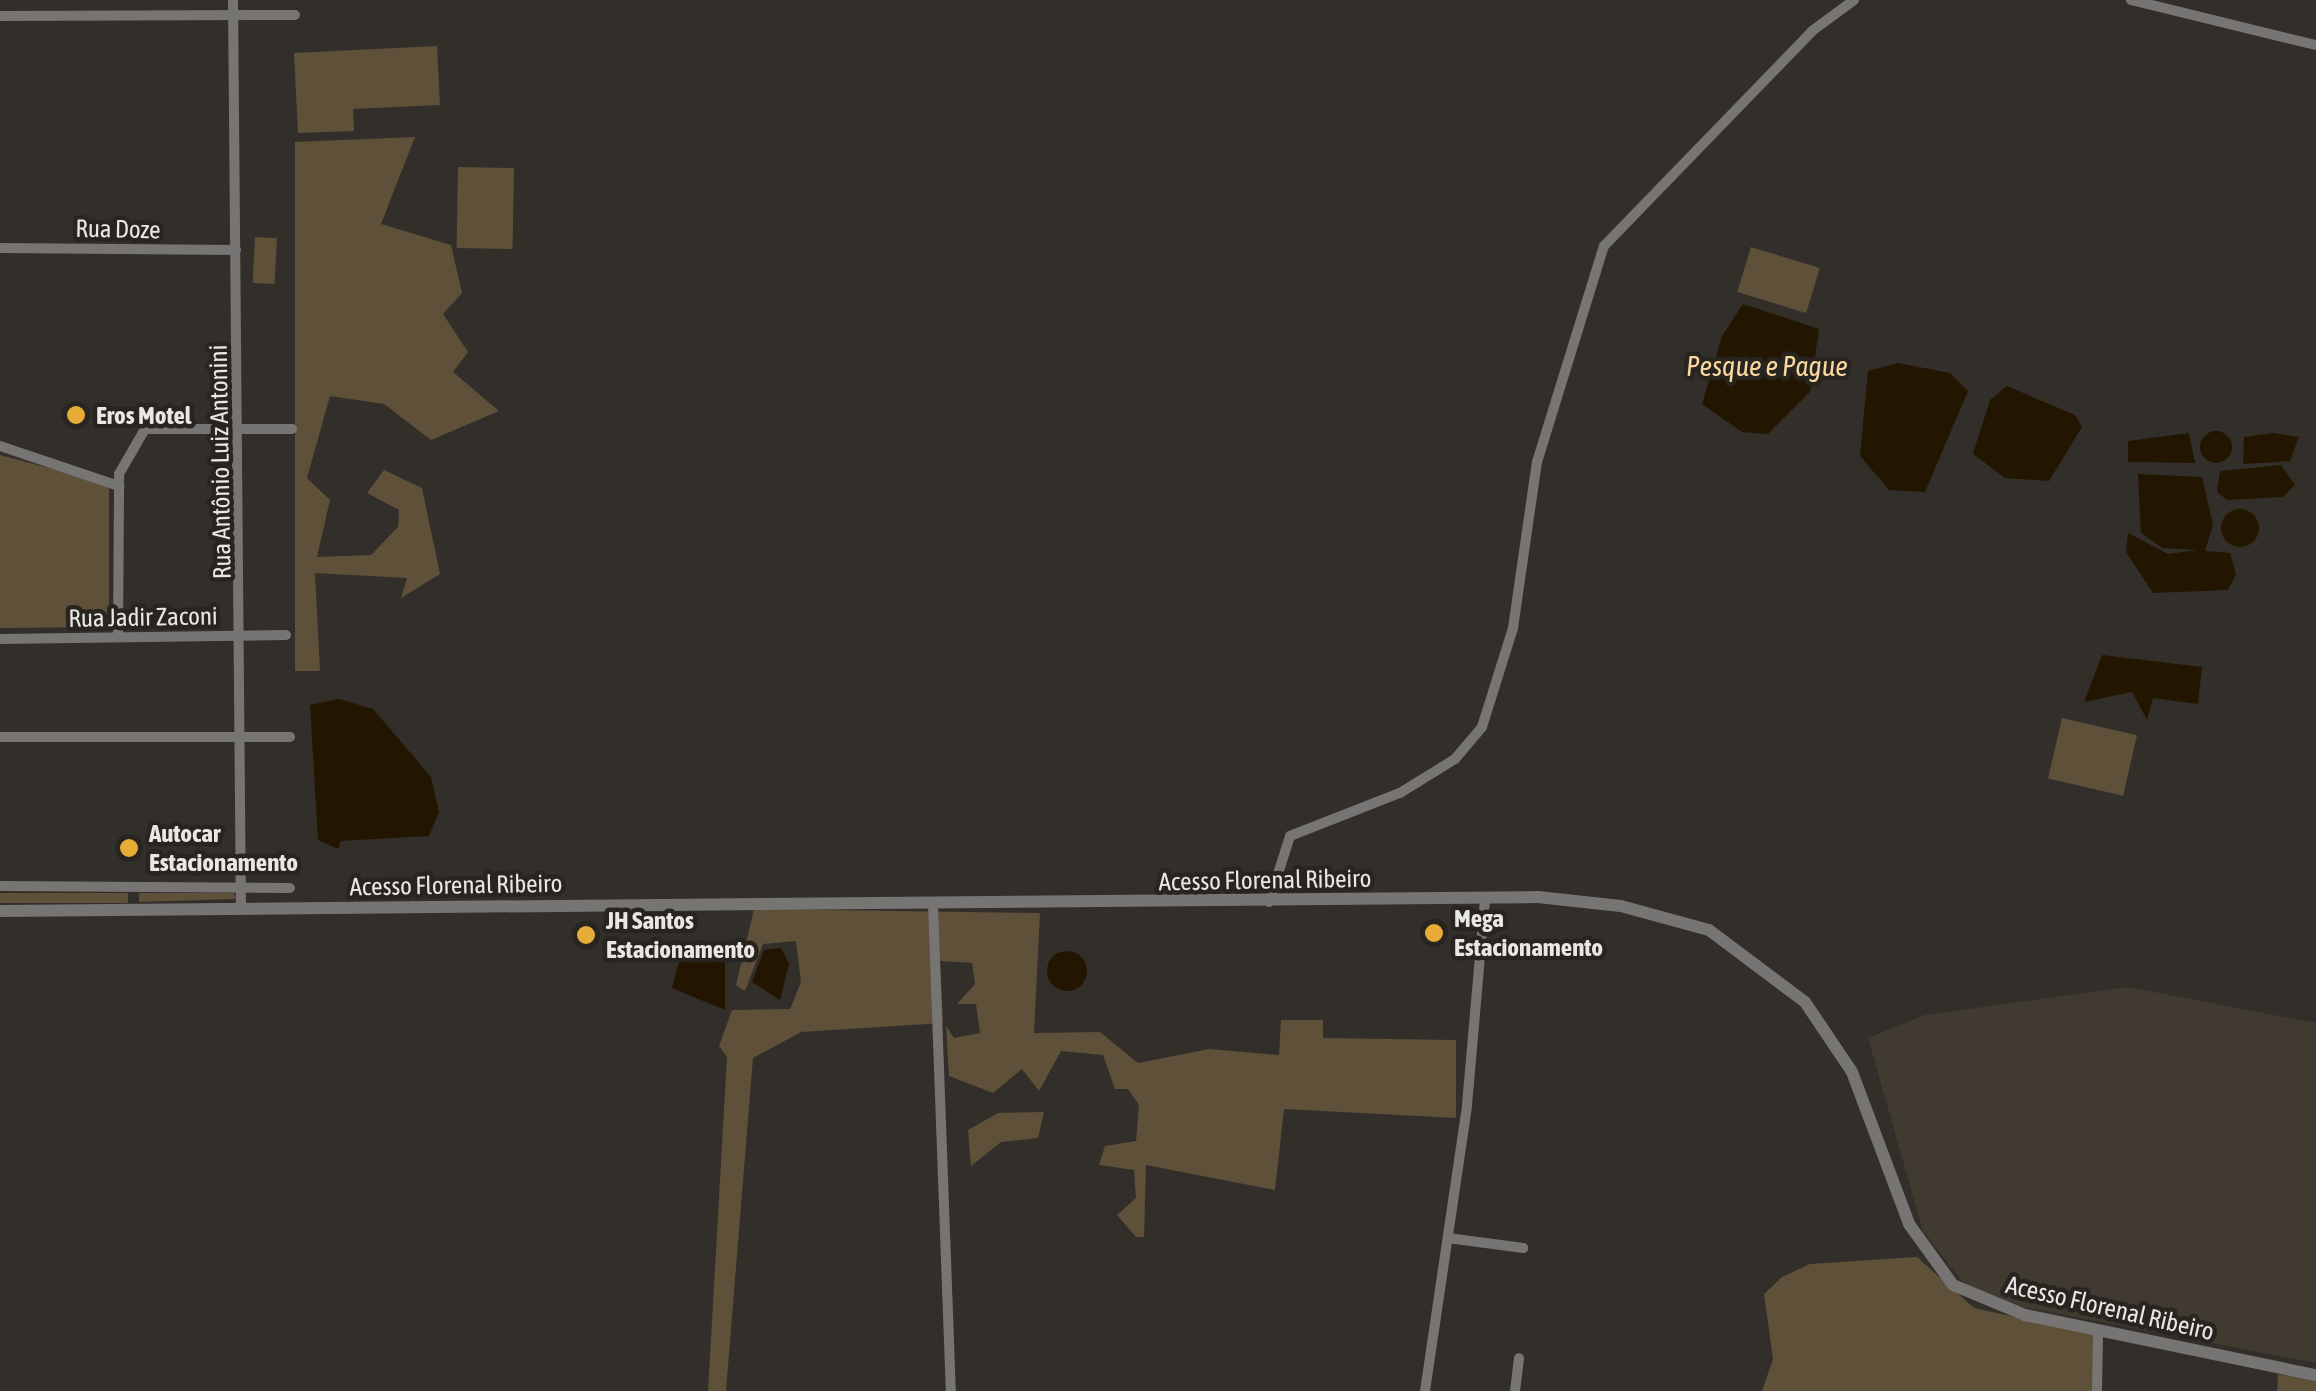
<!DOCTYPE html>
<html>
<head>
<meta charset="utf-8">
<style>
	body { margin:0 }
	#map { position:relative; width:2316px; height:1391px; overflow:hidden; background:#322f2a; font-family:"Asap Condensed",sans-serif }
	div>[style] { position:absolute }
	.built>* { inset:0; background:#403a31 }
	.green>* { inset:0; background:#5e5039; transform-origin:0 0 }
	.water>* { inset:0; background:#231600 }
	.round { border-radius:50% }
	.minor>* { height:10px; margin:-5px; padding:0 5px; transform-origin:5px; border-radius:5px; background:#777573 }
	.tertiary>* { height:12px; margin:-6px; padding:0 6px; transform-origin:6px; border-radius:6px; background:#777573 }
	.dots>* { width:28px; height:28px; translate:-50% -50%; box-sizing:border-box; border:5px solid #282521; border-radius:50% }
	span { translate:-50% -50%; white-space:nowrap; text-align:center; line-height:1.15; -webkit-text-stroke:9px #282521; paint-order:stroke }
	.street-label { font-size:25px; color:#e9e7e4 }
	.poi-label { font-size:25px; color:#e9e7e4; font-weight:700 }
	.left { translate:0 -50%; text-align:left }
	.water-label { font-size:28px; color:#fbd89d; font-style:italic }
</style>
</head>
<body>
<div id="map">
	<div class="built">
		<i style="clip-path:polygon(2128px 987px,2316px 1023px,2316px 1363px,2008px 1304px,1965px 1285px,1923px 1231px,1868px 1038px,1925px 1015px)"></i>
	</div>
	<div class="green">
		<i style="clip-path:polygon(437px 46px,440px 105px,353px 109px,354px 131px,298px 133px,294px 53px)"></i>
		<i style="clip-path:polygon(415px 137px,381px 224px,451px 245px,462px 293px,443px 314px,468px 352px,453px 372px,499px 411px,431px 440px,384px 404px,330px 396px,307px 478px,330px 500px,317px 557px,371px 555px,398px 527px,399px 510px,367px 493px,384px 470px,422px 488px,440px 574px,401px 598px,407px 578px,315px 573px,320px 671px,295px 671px,295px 142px)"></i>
		<i style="left:458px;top:167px;width:56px;height:81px;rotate:1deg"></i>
		<i style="left:255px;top:237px;width:22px;height:46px;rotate:3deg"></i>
		<i style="left:1751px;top:247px;width:72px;height:47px;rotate:17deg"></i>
		<i style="clip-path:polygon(0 455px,109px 484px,109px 627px,0 628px)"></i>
		<i style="left:2062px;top:718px;width:77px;height:62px;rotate:13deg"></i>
		<i style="left:0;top:893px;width:128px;height:10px"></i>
		<i style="clip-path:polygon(139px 893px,234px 893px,236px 899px,139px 902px)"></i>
		<i style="clip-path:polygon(754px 909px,1040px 913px,1034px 1033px,1100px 1032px,1138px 1063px,1209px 1049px,1279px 1055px,1281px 1020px,1323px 1020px,1323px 1038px,1456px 1040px,1456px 1118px,1284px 1109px,1275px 1190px,1146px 1165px,1144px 1237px,1136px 1237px,1117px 1215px,1136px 1198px,1134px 1170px,1099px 1165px,1105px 1146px,1136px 1141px,1139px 1105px,1128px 1089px,1115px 1089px,1103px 1055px,1061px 1051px,1039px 1091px,1022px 1069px,993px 1093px,949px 1076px,946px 1026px,954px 1038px,980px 1033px,976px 1004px,957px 1004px,975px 984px,972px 963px,940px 961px,943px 1023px,801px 1032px,753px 1058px,726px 1391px,708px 1391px,727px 1057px,719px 1046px,732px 1010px,790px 1009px,801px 982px,796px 941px,763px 944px,745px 991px,736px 985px)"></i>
		<i style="clip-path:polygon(1044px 1112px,1038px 1138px,1001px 1142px,971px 1166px,968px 1130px,998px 1113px)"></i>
		<i style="clip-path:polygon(1917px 1257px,1974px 1308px,2100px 1336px,2097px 1391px,1762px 1391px,1773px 1359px,1764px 1294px,1782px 1277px,1810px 1264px)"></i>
		<i style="clip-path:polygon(2278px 1374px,2316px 1381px,2316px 1391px,2277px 1391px)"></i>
	</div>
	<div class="water">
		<i style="clip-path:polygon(1743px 304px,1819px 329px,1810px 392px,1768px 434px,1742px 432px,1702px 404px,1722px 336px)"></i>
		<i style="clip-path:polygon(1898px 363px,1950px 373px,1968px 391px,1925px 492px,1889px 490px,1860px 456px,1868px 371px)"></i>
		<i style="clip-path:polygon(2007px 386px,2075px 415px,2082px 427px,2049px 481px,2005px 478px,1973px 454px,1990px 400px)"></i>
		<i class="round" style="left:2200px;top:431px;width:32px;height:32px"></i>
		<i style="clip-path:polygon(2189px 433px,2195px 463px,2128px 462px,2128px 441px)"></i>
		<i style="clip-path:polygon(2273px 433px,2299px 437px,2290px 461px,2243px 464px,2244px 437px)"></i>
		<i style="clip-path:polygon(2281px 465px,2295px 485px,2283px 497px,2227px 500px,2217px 492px,2220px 471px)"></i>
		<i style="clip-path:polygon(2138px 474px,2202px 477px,2213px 525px,2205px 551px,2230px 553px,2236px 574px,2228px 590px,2153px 593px,2126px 552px,2128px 533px,2168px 554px,2197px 550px,2162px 548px,2141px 533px)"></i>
		<i class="round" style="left:2221px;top:509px;width:38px;height:38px"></i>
		<i style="clip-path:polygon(2102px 655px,2202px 667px,2198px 704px,2153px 698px,2147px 720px,2132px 692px,2084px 702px)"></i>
		<i style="clip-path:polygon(339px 699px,373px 709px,431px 777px,439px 812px,429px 836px,341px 841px,338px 849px,318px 840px,310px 705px)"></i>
		<i style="clip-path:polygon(781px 948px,789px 964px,780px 1000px,752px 982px,764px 950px)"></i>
		<i class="round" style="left:1047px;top:951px;width:40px;height:40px"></i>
		<i style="clip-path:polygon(707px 952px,725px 957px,725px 1010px,672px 988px,679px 961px)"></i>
	</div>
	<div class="minor">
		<i style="left:233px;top:0;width:910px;rotate:89.5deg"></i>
		<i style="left:2131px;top:0;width:190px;rotate:13.7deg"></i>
		<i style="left:0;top:16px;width:295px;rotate:-0.2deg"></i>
		<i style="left:0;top:248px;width:236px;rotate:0.5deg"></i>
		<i style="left:0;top:446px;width:126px;rotate:18.6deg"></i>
		<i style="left:118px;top:637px;width:163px;rotate:-89.6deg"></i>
		<i style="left:119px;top:474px;width:52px;rotate:-60deg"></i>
		<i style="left:145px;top:429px;width:147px"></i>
		<i style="left:0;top:639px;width:286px;rotate:-0.8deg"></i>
		<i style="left:0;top:737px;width:290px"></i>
		<i style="left:0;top:886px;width:290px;rotate:0.4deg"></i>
		<i style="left:1269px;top:902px;width:69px;rotate:-72.3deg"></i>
		<i style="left:1290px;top:836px;width:118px;rotate:-21.4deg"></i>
		<i style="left:1400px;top:793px;width:65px;rotate:-31.7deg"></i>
		<i style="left:1455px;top:759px;width:42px;rotate:-49.8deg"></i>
		<i style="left:1482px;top:727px;width:104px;rotate:-72.6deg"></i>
		<i style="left:1513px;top:628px;width:168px;rotate:-81.8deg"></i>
		<i style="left:1537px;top:462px;width:226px;rotate:-72.8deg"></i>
		<i style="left:1604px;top:246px;width:299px;rotate:-45.9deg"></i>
		<i style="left:1812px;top:31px;width:52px;rotate:-36.4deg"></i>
		<i style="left:933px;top:905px;width:486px;rotate:87.9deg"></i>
		<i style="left:1448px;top:1238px;width:76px;rotate:7.6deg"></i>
		<i style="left:1425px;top:1391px;width:289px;rotate:-81.6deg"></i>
		<i style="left:1467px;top:1105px;width:207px;rotate:-85deg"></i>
		<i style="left:1515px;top:1391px;width:33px;rotate:-83deg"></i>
		<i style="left:2097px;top:1391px;width:59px;rotate:-89deg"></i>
	</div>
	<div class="tertiary">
		<i style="left:0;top:911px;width:1538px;rotate:-0.52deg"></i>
		<i style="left:1538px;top:897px;width:83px;rotate:6.2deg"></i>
		<i style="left:1621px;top:906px;width:91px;rotate:15.3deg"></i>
		<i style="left:1709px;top:930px;width:120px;rotate:36.9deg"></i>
		<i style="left:1805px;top:1002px;width:84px;rotate:56.1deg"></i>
		<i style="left:1852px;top:1072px;width:162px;rotate:69.4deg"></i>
		<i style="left:1909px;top:1224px;width:75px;rotate:54.2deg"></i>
		<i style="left:1953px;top:1285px;width:78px;rotate:22.6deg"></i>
		<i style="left:2025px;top:1315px;width:297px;rotate:11.7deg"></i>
	</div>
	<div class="dots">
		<i style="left:76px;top:415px;background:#e7ac37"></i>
		<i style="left:129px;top:848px;background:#e7ac37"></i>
		<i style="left:1434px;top:933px;background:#e7ac37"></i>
		<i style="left:586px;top:935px;background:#e7ac37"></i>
	</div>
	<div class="street-label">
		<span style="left:118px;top:229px;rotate:1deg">Rua Doze</span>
		<span style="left:220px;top:462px;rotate:-91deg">Rua Antônio Luiz Antonini</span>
		<span style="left:143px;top:617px;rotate:-1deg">Rua Jadir Zaconi</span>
		<span style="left:1265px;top:880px;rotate:-1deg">Acesso Florenal Ribeiro</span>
		<span style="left:456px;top:885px;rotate:-1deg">Acesso Florenal Ribeiro</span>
		<span style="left:2110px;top:1308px;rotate:13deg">Acesso Florenal Ribeiro</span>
	</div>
	<div class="poi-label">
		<span class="left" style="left:96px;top:415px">Eros Motel</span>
		<span class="left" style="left:149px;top:848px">Autocar<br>Estacionamento</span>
		<span class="left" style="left:1454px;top:933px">Mega<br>Estacionamento</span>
		<span class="left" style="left:606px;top:935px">JH Santos<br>Estacionamento</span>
	</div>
	<div class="water-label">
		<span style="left:1767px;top:366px">Pesque e Pague</span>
	</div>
</div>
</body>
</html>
